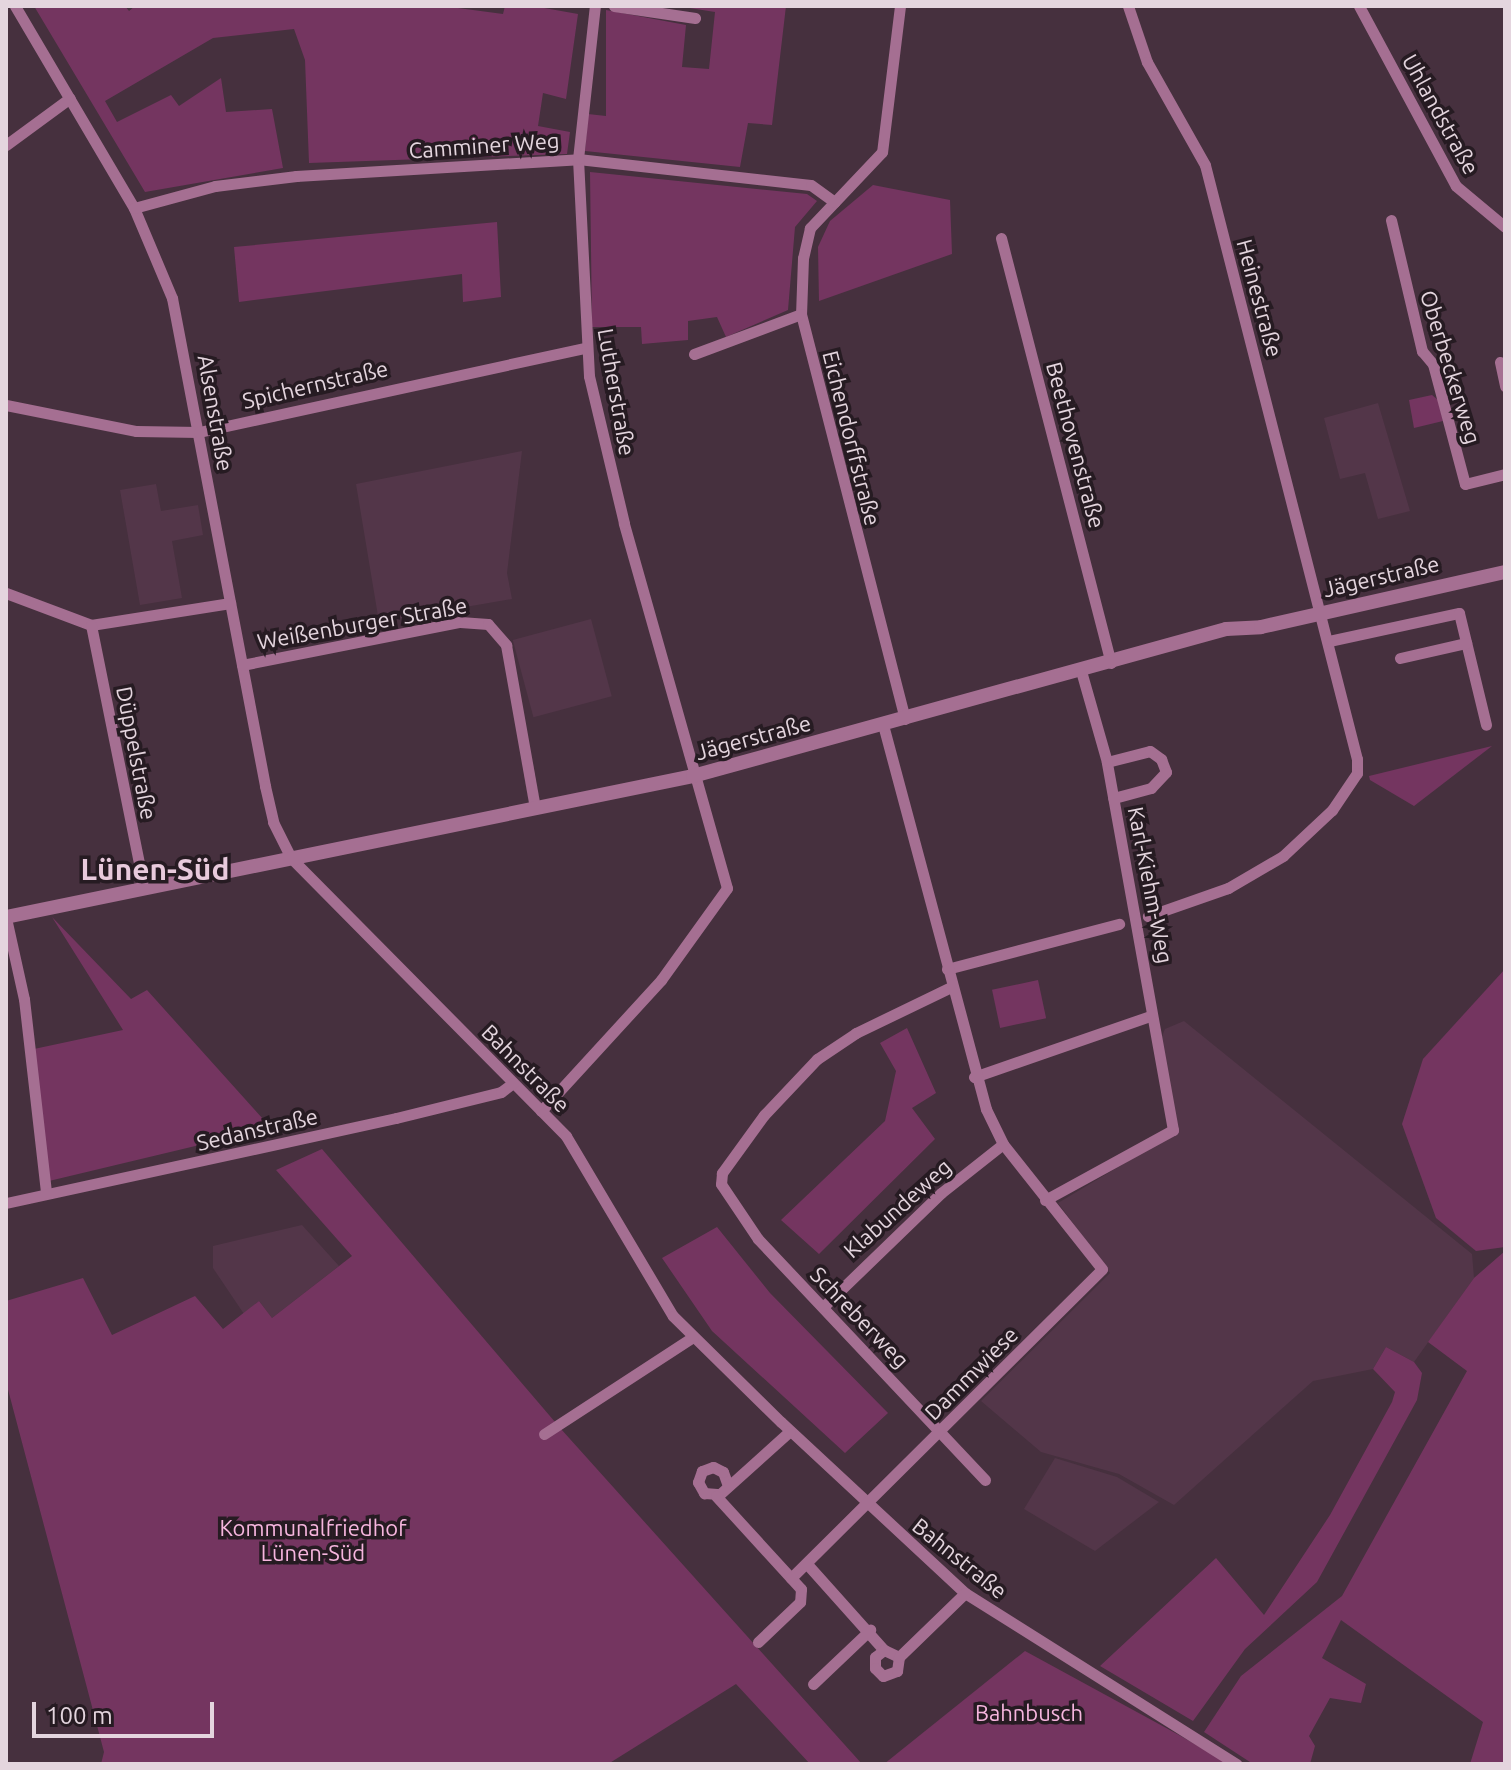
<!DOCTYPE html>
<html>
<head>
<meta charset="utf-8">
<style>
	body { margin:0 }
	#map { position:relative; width:1511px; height:1770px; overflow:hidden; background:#46303e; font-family:Ubuntu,sans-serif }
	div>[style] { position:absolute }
	.built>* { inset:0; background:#533649; transform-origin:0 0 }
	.green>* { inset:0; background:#743560; transform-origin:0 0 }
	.minor>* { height:11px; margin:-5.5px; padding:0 5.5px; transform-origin:5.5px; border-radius:5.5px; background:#a56f92 }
	.tertiary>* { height:14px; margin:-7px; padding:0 7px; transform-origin:7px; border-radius:7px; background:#a56f92 }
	span { translate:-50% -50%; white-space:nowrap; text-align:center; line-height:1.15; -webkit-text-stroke:7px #261b22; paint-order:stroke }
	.street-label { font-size:22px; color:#e4d5de }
	.park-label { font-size:22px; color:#f6b5de }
	.district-label { font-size:30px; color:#e8cadc; font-weight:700 }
	.frame { position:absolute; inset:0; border:8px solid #e4d5de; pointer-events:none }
	.scale { position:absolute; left:32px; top:1702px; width:182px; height:36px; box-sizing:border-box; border:4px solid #e4d5de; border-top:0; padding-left:10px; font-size:24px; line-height:28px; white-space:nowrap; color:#e4d5de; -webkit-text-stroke:6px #261b22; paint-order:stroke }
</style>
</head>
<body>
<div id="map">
	<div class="built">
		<i style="clip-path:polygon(1378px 403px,1410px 511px,1378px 519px,1365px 473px,1340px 479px,1324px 418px)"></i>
		<i style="clip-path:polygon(522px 451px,507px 573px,512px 599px,379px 622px,356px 484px)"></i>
		<i style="clip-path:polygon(156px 484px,161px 511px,198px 505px,203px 535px,172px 541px,182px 598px,140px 605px,120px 490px)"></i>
		<i style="left:591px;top:619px;width:80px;height:81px;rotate:75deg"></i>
		<i style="clip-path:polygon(1184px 1021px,1472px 1254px,1474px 1278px,1414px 1362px,1386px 1347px,1373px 1369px,1313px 1381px,1174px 1505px,1119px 1474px,1041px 1452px,981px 1401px,1110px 1273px,1058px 1203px,1175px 1133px,1157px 1048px,1165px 1029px)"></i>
		<i style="clip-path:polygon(302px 1225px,339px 1266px,272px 1318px,259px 1301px,244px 1314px,213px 1268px,213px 1246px)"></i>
		<i style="clip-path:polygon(1055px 1458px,1117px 1477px,1159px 1502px,1095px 1551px,1024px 1509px)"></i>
	</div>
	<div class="green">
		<i style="clip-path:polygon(34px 6px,125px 6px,129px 11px,135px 6px,443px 6px,503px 14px,505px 6px,533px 6px,578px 14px,566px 99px,543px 93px,538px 126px,570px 132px,567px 154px,309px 163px,305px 60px,294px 29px,213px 38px,105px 101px,117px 122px,171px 95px,179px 106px,221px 78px,226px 112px,272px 109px,283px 168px,145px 192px)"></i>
		<i style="clip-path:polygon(677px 6px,786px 6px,772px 125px,748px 123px,740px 167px,585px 151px,588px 114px,606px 116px,606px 10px,686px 25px,682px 67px,709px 69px,715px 12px)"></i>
		<i style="clip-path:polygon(590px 172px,807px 194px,817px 201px,795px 227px,788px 310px,726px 337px,717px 317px,688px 321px,688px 340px,642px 344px,641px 327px,592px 327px)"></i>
		<i style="clip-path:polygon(873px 185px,950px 200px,952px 254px,819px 301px,818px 247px,830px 221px)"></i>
		<i style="clip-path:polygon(497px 222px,501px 297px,463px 302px,462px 274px,239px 302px,234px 247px)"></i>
		<i style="clip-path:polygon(1432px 395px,1438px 400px,1443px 421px,1414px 428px,1409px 400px)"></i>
		<i style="clip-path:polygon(1492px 746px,1414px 806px,1370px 780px,1369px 776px)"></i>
		<i style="clip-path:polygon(52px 917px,131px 999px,147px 990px,271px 1128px,49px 1181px,34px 1049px,123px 1030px)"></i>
		<i style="clip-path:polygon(1505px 969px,1505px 1247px,1476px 1251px,1436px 1218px,1402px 1124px,1423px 1059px)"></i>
		<i style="left:1038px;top:980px;width:39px;height:47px;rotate:78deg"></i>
		<i style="clip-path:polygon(907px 1028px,936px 1093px,912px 1108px,935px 1139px,819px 1254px,781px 1220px,885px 1121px,896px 1071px,880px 1043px)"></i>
		<i style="clip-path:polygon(322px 1149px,561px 1429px,862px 1764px,810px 1764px,736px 1684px,608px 1764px,101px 1764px,104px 1752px,6px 1382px,6px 1301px,83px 1278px,112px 1335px,195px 1296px,223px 1329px,259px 1301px,272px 1318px,352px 1256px,276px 1170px)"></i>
		<i style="clip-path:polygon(717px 1227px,770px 1293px,888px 1413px,845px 1453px,712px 1331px,662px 1258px)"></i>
		<i style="clip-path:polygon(1505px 1251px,1505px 1764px,1470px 1764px,1483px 1722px,1341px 1620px,1322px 1658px,1366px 1684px,1361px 1703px,1330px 1698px,1309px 1736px,1315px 1746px,1310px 1764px,1253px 1764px,1204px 1732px,1241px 1676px,1342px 1596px,1467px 1371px,1428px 1342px,1474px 1278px)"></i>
		<i style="clip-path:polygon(1386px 1347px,1414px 1362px,1422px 1373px,1417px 1400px,1317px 1582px,1245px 1649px,1193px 1721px,1100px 1666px,1216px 1558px,1264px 1615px,1330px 1515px,1392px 1402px,1395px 1392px,1373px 1369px)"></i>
		<i style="clip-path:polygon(1025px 1651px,1179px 1735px,1229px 1764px,884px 1764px)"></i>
	</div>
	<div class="minor">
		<i style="left:15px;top:6px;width:234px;rotate:59.5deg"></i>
		<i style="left:134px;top:208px;width:98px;rotate:67.1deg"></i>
		<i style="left:172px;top:298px;width:497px;rotate:79.2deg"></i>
		<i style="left:265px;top:786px;width:37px;rotate:77deg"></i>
		<i style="left:273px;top:822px;width:40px;rotate:63.4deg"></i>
		<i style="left:291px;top:858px;width:391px;rotate:45.3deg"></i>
		<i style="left:566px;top:1136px;width:209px;rotate:59.3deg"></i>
		<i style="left:673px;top:1316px;width:151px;rotate:44.5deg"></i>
		<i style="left:781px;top:1422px;width:251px;rotate:42.9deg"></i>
		<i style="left:965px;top:1593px;width:321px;rotate:32.2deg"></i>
		<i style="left:614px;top:6px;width:82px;rotate:8.4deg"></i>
		<i style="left:900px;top:6px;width:147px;rotate:97deg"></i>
		<i style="left:882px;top:152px;width:105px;rotate:133.5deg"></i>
		<i style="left:810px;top:228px;width:31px;rotate:103deg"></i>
		<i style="left:803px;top:258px;width:56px;rotate:92deg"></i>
		<i style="left:801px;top:314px;width:418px;rotate:75.6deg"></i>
		<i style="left:1128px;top:6px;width:59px;rotate:71.3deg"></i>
		<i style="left:1147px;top:62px;width:118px;rotate:60.6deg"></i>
		<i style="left:1205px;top:165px;width:613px;rotate:75.65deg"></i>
		<i style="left:1357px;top:759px;width:14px;rotate:90deg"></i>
		<i style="left:1357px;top:773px;width:45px;rotate:124deg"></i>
		<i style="left:1332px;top:810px;width:67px;rotate:136.8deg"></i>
		<i style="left:1283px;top:856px;width:64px;rotate:149.8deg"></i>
		<i style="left:1228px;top:888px;width:85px;rotate:160.7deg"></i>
		<i style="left:1359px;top:6px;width:204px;rotate:61.7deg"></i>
		<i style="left:1456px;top:186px;width:64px;rotate:39.9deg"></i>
		<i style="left:6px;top:145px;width:79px;rotate:-36.3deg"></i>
		<i style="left:134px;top:208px;width:84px;rotate:-15.2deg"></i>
		<i style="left:215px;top:186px;width:82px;rotate:-7deg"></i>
		<i style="left:296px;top:176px;width:283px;rotate:-3.4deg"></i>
		<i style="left:578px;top:159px;width:234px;rotate:6.4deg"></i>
		<i style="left:811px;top:185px;width:29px;rotate:36deg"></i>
		<i style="left:1391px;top:220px;width:135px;rotate:76.7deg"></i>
		<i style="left:1422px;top:351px;width:17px;rotate:50deg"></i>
		<i style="left:1433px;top:364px;width:124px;rotate:75.1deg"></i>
		<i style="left:1465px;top:484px;width:41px;rotate:-14deg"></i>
		<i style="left:1001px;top:238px;width:439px;rotate:75.5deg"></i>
		<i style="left:694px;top:354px;width:114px;rotate:-20.5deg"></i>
		<i style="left:1500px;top:362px;width:25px;rotate:78deg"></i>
		<i style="left:6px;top:405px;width:133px;rotate:11.3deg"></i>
		<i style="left:136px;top:431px;width:63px;rotate:0.9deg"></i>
		<i style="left:199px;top:432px;width:395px;rotate:-12.3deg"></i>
		<i style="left:6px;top:593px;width:91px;rotate:20.6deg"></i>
		<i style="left:91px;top:625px;width:141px;rotate:-9deg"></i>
		<i style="left:91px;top:625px;width:269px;rotate:78.6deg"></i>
		<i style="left:1329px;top:641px;width:133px;rotate:-12.2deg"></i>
		<i style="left:1459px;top:613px;width:115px;rotate:76.4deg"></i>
		<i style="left:1400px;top:658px;width:68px;rotate:-12.8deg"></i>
		<i style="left:242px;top:665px;width:222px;rotate:-11.2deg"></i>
		<i style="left:460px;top:622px;width:28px;rotate:4deg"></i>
		<i style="left:488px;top:624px;width:28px;rotate:49deg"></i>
		<i style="left:506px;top:645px;width:166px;rotate:79.9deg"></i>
		<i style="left:1107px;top:762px;width:44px;rotate:-14.3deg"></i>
		<i style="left:1150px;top:751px;width:14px;rotate:36deg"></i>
		<i style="left:1161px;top:759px;width:14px;rotate:69deg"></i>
		<i style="left:1166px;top:772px;width:22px;rotate:133deg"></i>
		<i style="left:1151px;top:788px;width:39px;rotate:165deg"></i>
		<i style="left:6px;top:918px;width:83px;rotate:77.5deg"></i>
		<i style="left:24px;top:999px;width:195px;rotate:83.5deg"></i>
		<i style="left:947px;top:969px;width:178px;rotate:-14.7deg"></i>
		<i style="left:951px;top:987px;width:106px;rotate:154.2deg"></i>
		<i style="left:856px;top:1033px;width:47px;rotate:146.3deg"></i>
		<i style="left:817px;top:1059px;width:77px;rotate:133.4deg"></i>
		<i style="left:764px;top:1115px;width:72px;rotate:125.9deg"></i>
		<i style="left:722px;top:1173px;width:11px;rotate:95deg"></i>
		<i style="left:721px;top:1184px;width:66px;rotate:56.1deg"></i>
		<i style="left:758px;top:1239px;width:331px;rotate:46.7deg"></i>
		<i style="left:974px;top:1077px;width:186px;rotate:-19.1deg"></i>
		<i style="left:541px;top:1111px;width:178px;rotate:-47.5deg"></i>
		<i style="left:661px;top:980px;width:113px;rotate:-54.3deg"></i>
		<i style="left:727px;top:888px;width:379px;rotate:-105.8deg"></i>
		<i style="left:624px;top:523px;width:151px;rotate:-103.4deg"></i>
		<i style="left:589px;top:376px;width:217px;rotate:-92.9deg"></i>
		<i style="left:578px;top:159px;width:154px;rotate:-83.7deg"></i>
		<i style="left:1045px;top:1200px;width:146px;rotate:-28.7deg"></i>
		<i style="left:1173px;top:1130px;width:374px;rotate:-100.2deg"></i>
		<i style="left:1107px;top:762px;width:95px;rotate:-105.9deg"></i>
		<i style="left:6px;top:1203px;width:399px;rotate:-12.3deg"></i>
		<i style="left:396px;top:1118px;width:108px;rotate:-13.9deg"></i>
		<i style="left:501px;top:1092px;width:15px;rotate:-37deg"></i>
		<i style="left:823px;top:1307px;width:164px;rotate:-44deg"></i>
		<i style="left:941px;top:1193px;width:79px;rotate:-38.3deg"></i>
		<i style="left:544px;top:1434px;width:178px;rotate:-33.1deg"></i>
		<i style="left:727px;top:1483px;width:12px;rotate:-110deg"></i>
		<i style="left:723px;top:1472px;width:11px;rotate:-153deg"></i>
		<i style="left:713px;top:1467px;width:12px;rotate:160deg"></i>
		<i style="left:702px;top:1471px;width:12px;rotate:110deg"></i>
		<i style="left:698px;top:1482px;width:13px;rotate:61deg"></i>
		<i style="left:704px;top:1493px;width:16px;rotate:4deg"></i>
		<i style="left:720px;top:1494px;width:94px;rotate:-42deg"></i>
		<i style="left:716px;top:1496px;width:126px;rotate:47.6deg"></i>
		<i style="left:801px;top:1589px;width:13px;rotate:94deg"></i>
		<i style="left:800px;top:1602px;width:58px;rotate:136.4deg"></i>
		<i style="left:807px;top:1564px;width:115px;rotate:48.2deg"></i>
		<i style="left:791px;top:1578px;width:438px;rotate:-44.8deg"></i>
		<i style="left:1102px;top:1269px;width:159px;rotate:-128.4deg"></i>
		<i style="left:1003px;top:1144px;width:39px;rotate:-116deg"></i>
		<i style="left:986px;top:1109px;width:398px;rotate:-105deg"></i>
		<i style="left:899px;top:1657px;width:17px;rotate:-155deg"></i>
		<i style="left:884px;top:1650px;width:11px;rotate:142deg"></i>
		<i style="left:875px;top:1657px;width:11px;rotate:90deg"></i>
		<i style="left:875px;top:1668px;width:11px;rotate:45deg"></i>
		<i style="left:883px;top:1676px;width:15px;rotate:-20deg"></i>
		<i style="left:897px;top:1671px;width:14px;rotate:-82deg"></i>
		<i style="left:899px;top:1657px;width:92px;rotate:-44.1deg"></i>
		<i style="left:813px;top:1684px;width:79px;rotate:-43.5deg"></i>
	</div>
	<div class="tertiary">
		<i style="left:6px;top:917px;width:701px;rotate:-11.6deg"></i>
		<i style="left:693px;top:776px;width:553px;rotate:-15.42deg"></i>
		<i style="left:1226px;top:629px;width:35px;rotate:-3deg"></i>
		<i style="left:1261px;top:627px;width:250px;rotate:-12.7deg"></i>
	</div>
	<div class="street-label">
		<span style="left:1441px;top:114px;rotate:61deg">Uhlandstraße</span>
		<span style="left:484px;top:145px;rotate:-4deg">Camminer Weg</span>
		<span style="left:1260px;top:298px;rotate:75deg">Heinestraße</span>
		<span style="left:1451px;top:367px;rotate:73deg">Oberbeckerweg</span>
		<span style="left:315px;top:384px;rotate:-13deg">Spichernstraße</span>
		<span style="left:617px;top:392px;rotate:80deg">Lutherstraße</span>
		<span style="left:216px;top:413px;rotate:80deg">Alsenstraße</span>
		<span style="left:852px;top:438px;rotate:76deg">Eichendorffstraße</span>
		<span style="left:1076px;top:445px;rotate:75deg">Beethovenstraße</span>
		<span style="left:1381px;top:576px;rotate:-13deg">Jägerstraße</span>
		<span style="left:362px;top:623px;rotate:-10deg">Weißenburger Straße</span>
		<span style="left:753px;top:737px;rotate:-15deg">Jägerstraße</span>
		<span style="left:137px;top:753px;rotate:79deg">Düppelstraße</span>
		<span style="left:1151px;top:885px;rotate:79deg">Karl-Kiehm-Weg</span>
		<span style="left:526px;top:1068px;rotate:45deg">Bahnstraße</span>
		<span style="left:257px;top:1129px;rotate:-13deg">Sedanstraße</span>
		<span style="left:897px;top:1208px;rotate:-42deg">Klabundeweg</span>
		<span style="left:860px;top:1317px;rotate:46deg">Schreberweg</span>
		<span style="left:971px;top:1373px;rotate:-45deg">Dammwiese</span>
		<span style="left:960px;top:1558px;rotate:39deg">Bahnstraße</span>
	</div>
	<div class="park-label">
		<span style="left:313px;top:1540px">Kommunalfriedhof<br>Lünen-Süd</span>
		<span style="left:1029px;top:1713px">Bahnbusch</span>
	</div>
	<div class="district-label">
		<span style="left:155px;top:869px">Lünen-Süd</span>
	</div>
	<div class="frame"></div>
	<div class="scale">100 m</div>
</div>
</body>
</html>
